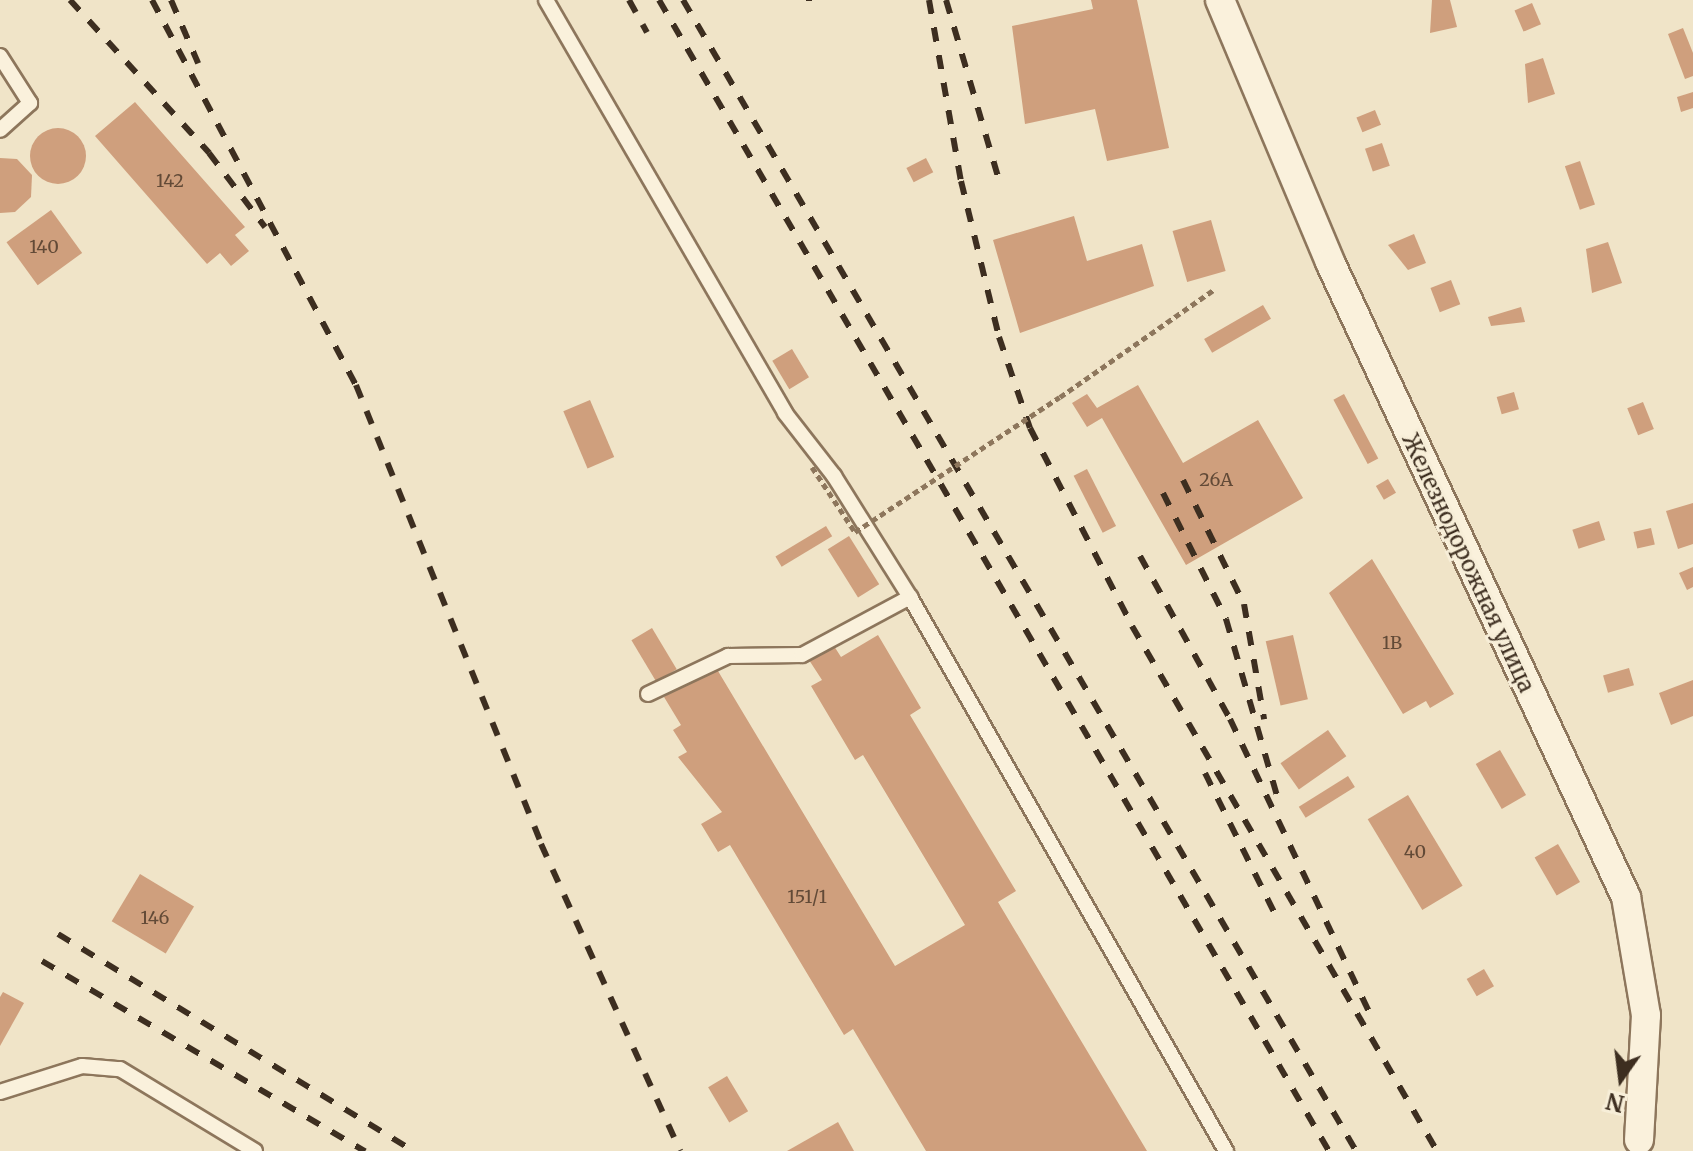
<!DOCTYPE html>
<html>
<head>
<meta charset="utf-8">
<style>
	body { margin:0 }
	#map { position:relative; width:1693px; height:1151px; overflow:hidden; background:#f0e4c8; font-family:Merriweather,serif }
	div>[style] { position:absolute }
	.building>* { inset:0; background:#cf9f7d; transform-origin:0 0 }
	.round { border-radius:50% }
	.path>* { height:5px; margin-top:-2.5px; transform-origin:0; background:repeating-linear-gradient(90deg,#8d765c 0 6px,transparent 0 10px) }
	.roads { filter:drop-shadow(2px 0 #8d765c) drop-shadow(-2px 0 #8d765c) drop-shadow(0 2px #8d765c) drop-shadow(0 -2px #8d765c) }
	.service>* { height:14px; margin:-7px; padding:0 7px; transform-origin:7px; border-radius:7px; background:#faf1dc }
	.minor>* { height:28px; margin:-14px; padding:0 14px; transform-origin:14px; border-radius:14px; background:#faf1dc }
	.rail>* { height:6px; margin-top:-3px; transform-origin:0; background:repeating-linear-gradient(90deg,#3d2e20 0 14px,transparent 0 28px) }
	.path-bridge>* { height:5px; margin-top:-2.5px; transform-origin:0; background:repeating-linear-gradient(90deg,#8d765c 0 6px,transparent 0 10px) }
	span { translate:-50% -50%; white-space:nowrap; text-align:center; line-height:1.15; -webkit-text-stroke:6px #f7eed8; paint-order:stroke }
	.number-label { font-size:18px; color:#624a37 }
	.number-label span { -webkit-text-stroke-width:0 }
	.street-label { font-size:22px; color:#3d2e20 }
	.north { position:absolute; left:1581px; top:1039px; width:80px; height:80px; -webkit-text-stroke:6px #f7eed8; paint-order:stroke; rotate:194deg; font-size:22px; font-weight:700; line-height:32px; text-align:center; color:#3d2e20 }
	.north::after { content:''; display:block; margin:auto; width:28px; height:36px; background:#3d2e20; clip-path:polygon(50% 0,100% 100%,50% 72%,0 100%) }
</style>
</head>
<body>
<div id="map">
	<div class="building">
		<i style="clip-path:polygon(1091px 0,1137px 0,1169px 148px,1107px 161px,1095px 109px,1025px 124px,1012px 26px,1093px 9px)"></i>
		<i style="clip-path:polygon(1432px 0,1450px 0,1457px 27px,1430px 33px)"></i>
		<i style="left:1532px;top:3px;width:23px;height:19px;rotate:67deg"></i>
		<i style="clip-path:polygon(1683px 28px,1693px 53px,1693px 76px,1685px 79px,1668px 34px)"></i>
		<i style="clip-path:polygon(1543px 58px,1555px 94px,1528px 103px,1525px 64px)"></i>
		<i style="clip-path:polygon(1693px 92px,1693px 108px,1681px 112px,1677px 97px)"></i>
		<i style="clip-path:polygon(135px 102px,245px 227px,235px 235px,249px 251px,231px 266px,220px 253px,207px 264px,95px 136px)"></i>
		<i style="left:1375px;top:110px;width:16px;height:20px;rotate:68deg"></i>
		<i class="round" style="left:30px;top:128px;width:56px;height:56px"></i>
		<i style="left:1382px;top:143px;width:24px;height:18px;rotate:71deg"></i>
		<i style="clip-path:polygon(0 158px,17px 159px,32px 175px,31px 197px,15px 212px,0 213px)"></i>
		<i style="left:926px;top:158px;width:16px;height:22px;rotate:63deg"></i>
		<i style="left:1580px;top:161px;width:46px;height:16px;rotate:71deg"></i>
		<i style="left:51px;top:210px;width:53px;height:55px;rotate:54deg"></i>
		<i style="clip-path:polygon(1074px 216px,1087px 261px,1142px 244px,1154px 286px,1020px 333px,993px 240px)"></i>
		<i style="left:1211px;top:220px;width:53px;height:40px;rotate:74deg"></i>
		<i style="clip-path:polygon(1414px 234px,1426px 263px,1408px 270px,1388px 245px)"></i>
		<i style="clip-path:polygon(1608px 242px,1622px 283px,1592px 293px,1586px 249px)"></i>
		<i style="left:1451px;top:280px;width:26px;height:22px;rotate:69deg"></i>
		<i style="left:1263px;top:305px;width:16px;height:68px;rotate:60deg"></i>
		<i style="clip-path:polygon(1521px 307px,1525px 322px,1491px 326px,1488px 317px)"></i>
		<i style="left:792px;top:349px;width:33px;height:23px;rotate:59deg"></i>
		<i style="clip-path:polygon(1138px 385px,1183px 463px,1258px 420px,1303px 498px,1186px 565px,1102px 418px,1087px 427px,1072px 403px,1087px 394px,1097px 408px)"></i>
		<i style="left:1514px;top:392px;width:18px;height:18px;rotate:74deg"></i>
		<i style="left:1344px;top:394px;width:73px;height:12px;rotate:62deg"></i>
		<i style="left:590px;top:400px;width:62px;height:29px;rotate:67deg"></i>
		<i style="left:1643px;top:402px;width:29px;height:17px;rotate:68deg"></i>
		<i style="left:1087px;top:469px;width:64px;height:15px;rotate:63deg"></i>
		<i style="left:1388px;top:479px;width:16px;height:14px;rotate:60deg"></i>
		<i style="clip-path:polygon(1693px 503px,1693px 544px,1678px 549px,1666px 511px)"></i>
		<i style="left:1599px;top:521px;width:20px;height:28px;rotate:72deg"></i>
		<i style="left:826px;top:526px;width:12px;height:59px;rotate:59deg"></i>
		<i style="left:1651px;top:528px;width:17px;height:18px;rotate:77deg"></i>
		<i style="left:849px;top:536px;width:57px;height:25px;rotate:58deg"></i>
		<i style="clip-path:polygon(1372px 559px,1454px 694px,1430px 708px,1426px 701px,1403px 714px,1329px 593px)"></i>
		<i style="clip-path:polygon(1693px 567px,1693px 587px,1687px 590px,1679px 573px)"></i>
		<i style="left:652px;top:628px;width:48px;height:24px;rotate:59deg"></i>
		<i style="clip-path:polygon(878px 635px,921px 708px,910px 715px,1016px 891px,998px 902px,1147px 1151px,926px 1151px,853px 1029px,844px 1035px,730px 845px,718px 852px,701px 824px,722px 812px,678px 757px,687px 752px,673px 730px,681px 725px,664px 697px,715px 666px,895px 966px,965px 925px,863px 755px,855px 760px,811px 686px,822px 680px,809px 660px,834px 646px,841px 657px)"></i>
		<i style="left:1293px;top:635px;width:66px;height:28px;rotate:77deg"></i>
		<i style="left:1629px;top:668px;width:18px;height:27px;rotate:74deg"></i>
		<i style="clip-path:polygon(1693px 680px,1693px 716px,1671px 725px,1659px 693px)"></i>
		<i style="left:1328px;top:730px;width:32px;height:58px;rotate:55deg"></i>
		<i style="left:1500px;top:750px;width:52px;height:28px;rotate:60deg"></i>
		<i style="left:1348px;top:776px;width:13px;height:58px;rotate:58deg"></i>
		<i style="left:1408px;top:795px;width:106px;height:47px;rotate:59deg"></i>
		<i style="left:1558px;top:844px;width:44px;height:27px;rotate:60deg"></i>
		<i style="left:140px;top:874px;width:63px;height:55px;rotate:31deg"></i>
		<i style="left:1484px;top:969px;width:20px;height:20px;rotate:60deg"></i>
		<i style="clip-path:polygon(3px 992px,24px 1003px,0 1046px,0 997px)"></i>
		<i style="left:727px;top:1076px;width:41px;height:22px;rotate:59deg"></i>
		<i style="clip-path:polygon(838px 1122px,854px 1151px,787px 1151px)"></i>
	</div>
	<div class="path">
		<i style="left:1060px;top:397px;width:189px;rotate:-34.9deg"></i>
	</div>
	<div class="roads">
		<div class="service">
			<i style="left:546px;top:0;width:477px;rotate:59.9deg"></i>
			<i style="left:785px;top:413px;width:80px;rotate:52.1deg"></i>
			<i style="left:834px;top:476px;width:143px;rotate:57.9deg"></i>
			<i style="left:910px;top:597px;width:638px;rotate:60.3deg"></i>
			<i style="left:0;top:56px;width:56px;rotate:57.4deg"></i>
			<i style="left:30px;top:103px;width:40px;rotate:138deg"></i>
			<i style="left:648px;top:694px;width:89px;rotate:-25.4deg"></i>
			<i style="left:728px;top:656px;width:74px;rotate:-0.8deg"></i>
			<i style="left:802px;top:655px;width:123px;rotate:-28.2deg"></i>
			<i style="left:0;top:1092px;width:86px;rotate:-17.6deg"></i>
			<i style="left:82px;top:1066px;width:38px;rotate:5deg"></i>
			<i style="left:120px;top:1069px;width:158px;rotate:31.3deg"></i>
		</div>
		<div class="minor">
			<i style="left:1220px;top:0;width:284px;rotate:67.2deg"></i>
			<i style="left:1330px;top:262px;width:701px;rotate:65.01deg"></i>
			<i style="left:1626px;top:897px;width:120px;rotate:80.4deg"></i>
			<i style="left:1646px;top:1015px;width:125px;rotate:93.2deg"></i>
		</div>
	</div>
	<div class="rail">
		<i style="left:70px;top:0;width:207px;rotate:47.7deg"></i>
		<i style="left:209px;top:153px;width:93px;rotate:52.9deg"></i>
		<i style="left:152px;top:0;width:436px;rotate:62.1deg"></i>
		<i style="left:356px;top:385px;width:495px;rotate:68deg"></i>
		<i style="left:541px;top:844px;width:337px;rotate:65.6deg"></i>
		<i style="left:171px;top:0;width:69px;rotate:66.8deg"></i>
		<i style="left:629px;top:0;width:37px;rotate:61deg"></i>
		<i style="left:659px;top:0;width:1332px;rotate:59.8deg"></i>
		<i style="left:683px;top:0;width:1333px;rotate:59.68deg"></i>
		<i style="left:809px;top:0;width:1px;rotate:90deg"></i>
		<i style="left:929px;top:0;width:184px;rotate:80deg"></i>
		<i style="left:961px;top:181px;width:161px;rotate:76.3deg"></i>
		<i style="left:999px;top:337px;width:96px;rotate:71.2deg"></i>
		<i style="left:1030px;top:428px;width:223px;rotate:62.7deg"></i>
		<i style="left:1132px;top:626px;width:607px;rotate:59.85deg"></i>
		<i style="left:946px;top:0;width:192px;rotate:73.6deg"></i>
		<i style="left:1183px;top:480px;width:138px;rotate:63.8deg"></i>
		<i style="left:1244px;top:604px;width:117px;rotate:80.1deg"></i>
		<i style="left:1163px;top:493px;width:141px;rotate:63.4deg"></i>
		<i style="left:1226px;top:619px;width:184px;rotate:73.9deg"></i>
		<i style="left:1140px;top:556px;width:186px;rotate:61.1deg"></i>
		<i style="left:1230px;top:719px;width:335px;rotate:64.6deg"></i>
		<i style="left:1205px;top:773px;width:157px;rotate:63.6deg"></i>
		<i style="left:58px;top:934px;width:416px;rotate:31.4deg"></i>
		<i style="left:42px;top:961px;width:375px;rotate:30.5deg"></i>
	</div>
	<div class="path-bridge">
		<i style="left:812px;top:467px;width:78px;rotate:56.5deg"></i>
		<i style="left:855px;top:532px;width:245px;rotate:-33.4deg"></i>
	</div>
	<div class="number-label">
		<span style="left:170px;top:181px">142</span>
		<span style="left:44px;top:247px">140</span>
		<span style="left:1216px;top:480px">26А</span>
		<span style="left:1392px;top:643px">1В</span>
		<span style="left:1415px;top:852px">40</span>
		<span style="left:807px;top:897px">151/1</span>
		<span style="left:155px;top:918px">146</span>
	</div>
	<div class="street-label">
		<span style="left:1468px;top:563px;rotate:65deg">Железнодорожная улица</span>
	</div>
	<div class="north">N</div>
</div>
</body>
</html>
